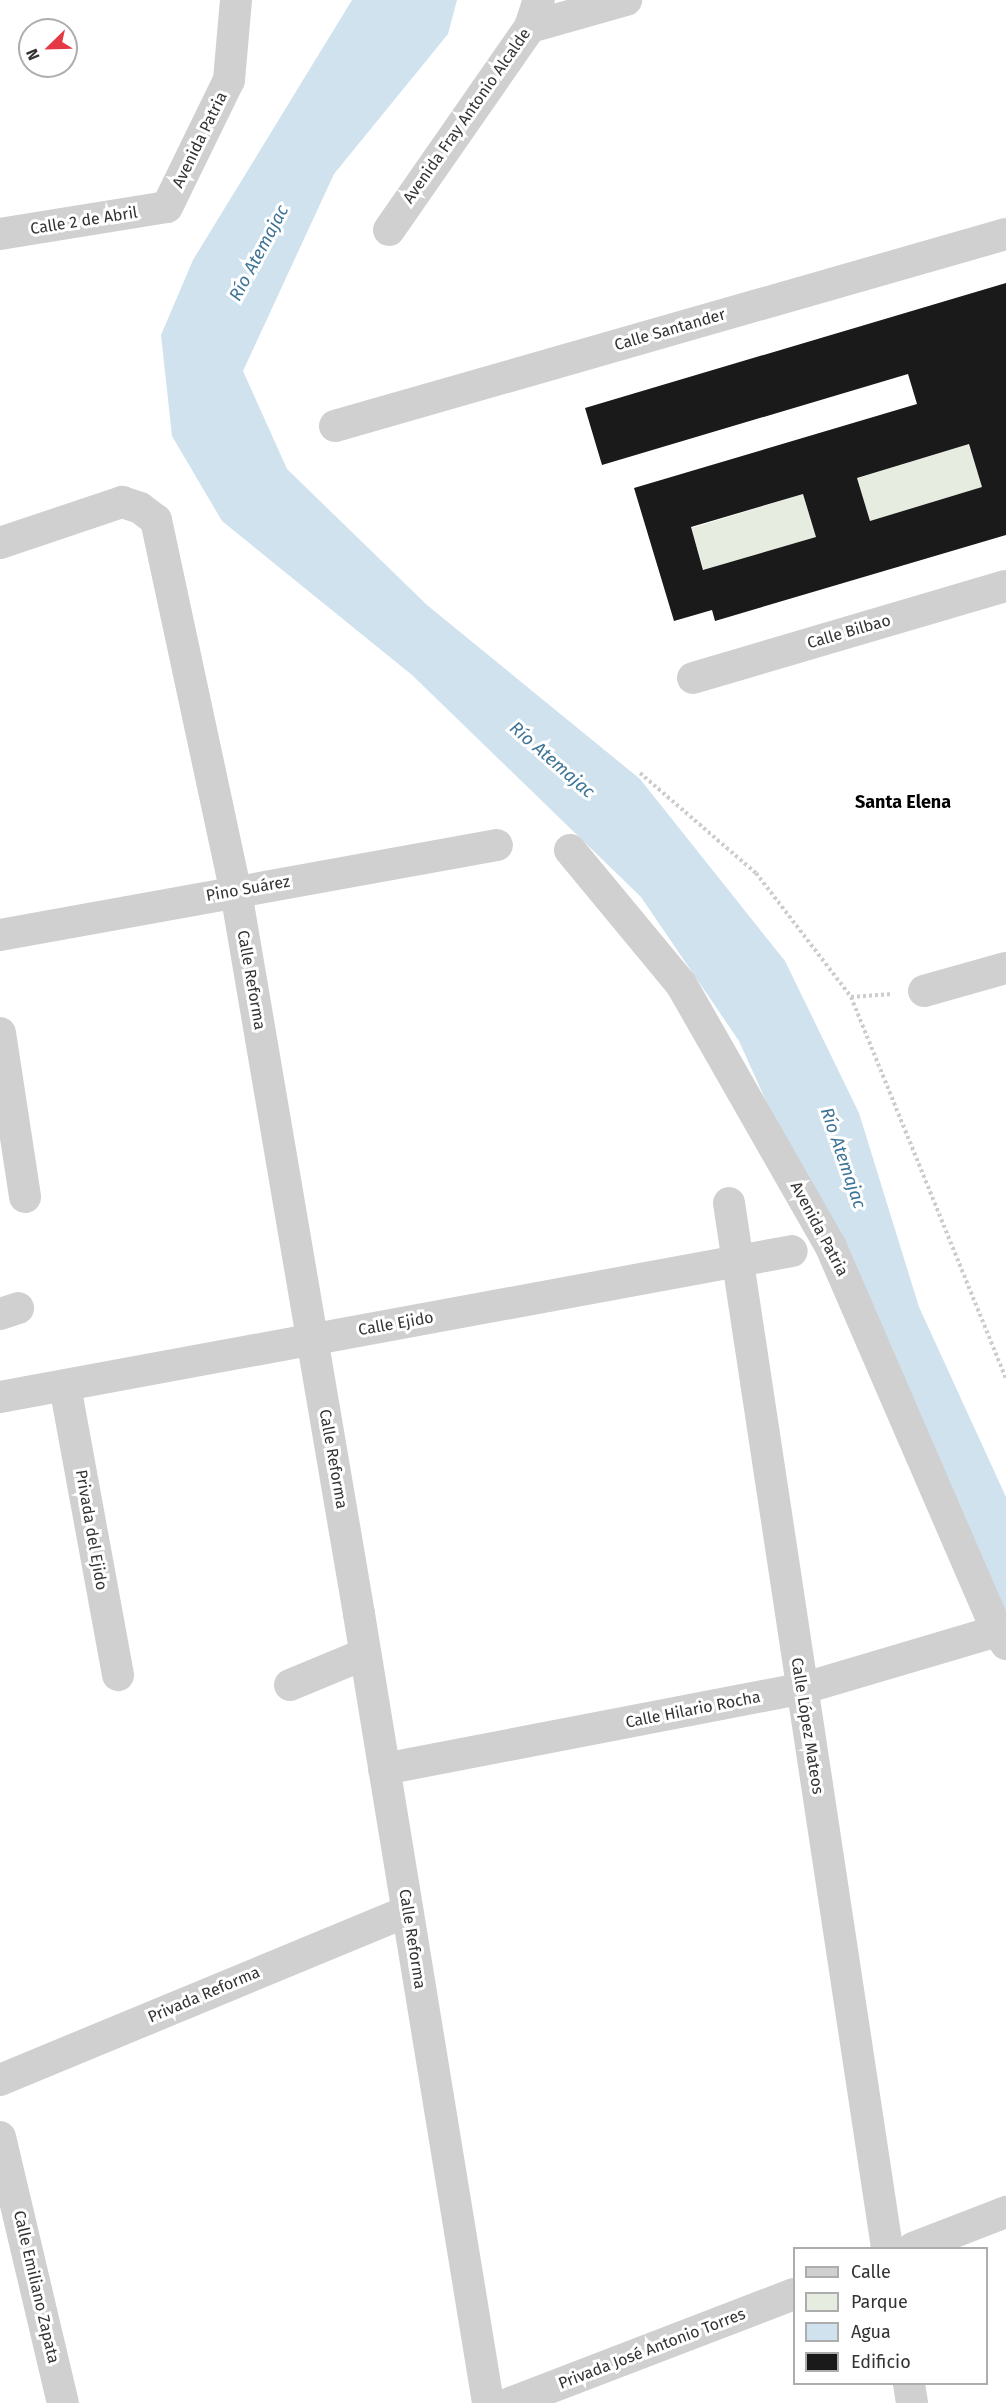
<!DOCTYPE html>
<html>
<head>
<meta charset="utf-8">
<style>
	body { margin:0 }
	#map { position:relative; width:1006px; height:2403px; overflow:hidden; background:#fff; font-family:"Fira Sans",sans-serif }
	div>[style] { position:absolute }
	.green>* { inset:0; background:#e6ecdf; transform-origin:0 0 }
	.water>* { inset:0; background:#cfe2ee }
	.building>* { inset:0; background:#1a1a1a }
	.path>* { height:4px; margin-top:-2px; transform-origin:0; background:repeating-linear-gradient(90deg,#cdcdcd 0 3px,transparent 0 6px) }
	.minor>* { height:32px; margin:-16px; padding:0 16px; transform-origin:16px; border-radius:16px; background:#d0d0d0 }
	span { translate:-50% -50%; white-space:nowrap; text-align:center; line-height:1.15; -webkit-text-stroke:6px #fff; paint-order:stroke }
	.street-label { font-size:16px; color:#333 }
	.water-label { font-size:18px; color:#3f7597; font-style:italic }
	.neighbourhood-label { font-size:18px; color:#000; font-weight:700 }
	.legend { position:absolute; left:793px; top:2247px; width:195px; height:138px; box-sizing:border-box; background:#fff; border:2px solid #adadad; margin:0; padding:8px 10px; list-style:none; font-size:18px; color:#333 }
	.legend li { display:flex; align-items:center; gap:12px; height:30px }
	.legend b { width:30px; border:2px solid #adadad }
	.north { position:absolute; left:18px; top:18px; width:60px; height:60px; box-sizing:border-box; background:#fff; border:2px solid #adadad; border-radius:50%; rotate:247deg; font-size:16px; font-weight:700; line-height:24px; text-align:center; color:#333 }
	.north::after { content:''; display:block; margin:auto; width:21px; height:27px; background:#e63946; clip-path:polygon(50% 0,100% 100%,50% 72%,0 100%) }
</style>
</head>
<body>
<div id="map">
	<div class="green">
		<i style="left:969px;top:444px;width:45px;height:117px;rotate:73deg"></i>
		<i style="left:803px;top:494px;width:45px;height:117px;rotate:73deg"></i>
	</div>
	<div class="water">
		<i style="clip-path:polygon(352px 0,457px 0,448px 34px,334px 174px,243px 371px,287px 469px,427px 605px,640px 779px,785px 961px,859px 1113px,919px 1307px,1006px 1497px,1006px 1634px,739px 1041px,641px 897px,412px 675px,222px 521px,172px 436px,161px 335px,193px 260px)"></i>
	</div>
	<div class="building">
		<i style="clip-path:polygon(evenodd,1006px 283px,1006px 535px,715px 621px,712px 610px,674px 621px,634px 488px,917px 404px,908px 374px,602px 465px,585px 408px,1006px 283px,969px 444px,982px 487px,870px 521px,857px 478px,969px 444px,1006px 283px,803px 494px,816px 537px,703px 570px,691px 527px,803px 494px)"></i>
	</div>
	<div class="path">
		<i style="left:640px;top:773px;width:153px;rotate:40.8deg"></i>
		<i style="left:756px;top:873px;width:156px;rotate:52.5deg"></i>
		<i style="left:851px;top:997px;width:411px;rotate:67.9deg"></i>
		<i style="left:851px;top:997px;width:41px;rotate:-4.2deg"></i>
	</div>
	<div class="minor">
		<i style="left:530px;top:27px;width:100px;rotate:-15.7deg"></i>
		<i style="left:389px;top:230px;width:247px;rotate:-55.2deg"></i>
		<i style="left:530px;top:27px;width:28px;rotate:-72deg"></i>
		<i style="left:0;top:234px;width:169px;rotate:-9.2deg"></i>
		<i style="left:167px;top:207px;width:141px;rotate:-64deg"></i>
		<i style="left:229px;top:80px;width:80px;rotate:-85deg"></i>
		<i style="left:335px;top:426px;width:698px;rotate:-15.97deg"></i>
		<i style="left:0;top:543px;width:129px;rotate:-18.6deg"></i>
		<i style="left:122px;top:502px;width:19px;rotate:18deg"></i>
		<i style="left:140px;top:508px;width:20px;rotate:37deg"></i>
		<i style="left:156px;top:520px;width:381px;rotate:77.9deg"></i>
		<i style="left:236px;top:892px;width:732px;rotate:80.33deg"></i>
		<i style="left:359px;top:1614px;width:799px;rotate:80.71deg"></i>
		<i style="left:693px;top:678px;width:326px;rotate:-16.4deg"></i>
		<i style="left:570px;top:850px;width:174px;rotate:50.4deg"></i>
		<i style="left:681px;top:984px;width:303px;rotate:60.3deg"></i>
		<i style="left:831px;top:1247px;width:418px;rotate:66.6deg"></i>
		<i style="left:997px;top:1631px;width:16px;rotate:55deg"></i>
		<i style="left:0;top:935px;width:505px;rotate:-10.26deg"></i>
		<i style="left:924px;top:991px;width:85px;rotate:-15.7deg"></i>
		<i style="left:0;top:1033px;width:166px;rotate:81.3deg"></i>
		<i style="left:729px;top:1203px;width:1057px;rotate:81.4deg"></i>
		<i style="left:0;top:1314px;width:19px;rotate:-18deg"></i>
		<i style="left:65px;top:1386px;width:294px;rotate:79.6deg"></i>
		<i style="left:0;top:1397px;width:805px;rotate:-10.44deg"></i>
		<i style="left:290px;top:1685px;width:81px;rotate:-22.5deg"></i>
		<i style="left:384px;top:1769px;width:425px;rotate:-10.9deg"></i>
		<i style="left:801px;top:1689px;width:204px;rotate:-16.5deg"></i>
		<i style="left:0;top:2080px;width:441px;rotate:-22.5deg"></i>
		<i style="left:0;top:2137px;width:273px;rotate:76.7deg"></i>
		<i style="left:913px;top:2248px;width:100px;rotate:-21.2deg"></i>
		<i style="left:909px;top:2384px;width:19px;rotate:81deg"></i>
		<i style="left:510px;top:2403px;width:304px;rotate:-21deg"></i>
	</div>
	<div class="street-label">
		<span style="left:467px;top:116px;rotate:-55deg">Avenida Fray Antonio Alcalde</span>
		<span style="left:200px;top:140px;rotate:-64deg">Avenida Patria</span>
		<span style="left:84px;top:221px;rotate:-9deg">Calle 2 de Abril</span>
		<span style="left:670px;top:330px;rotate:-16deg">Calle Santander</span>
		<span style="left:849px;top:632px;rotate:-16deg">Calle Bilbao</span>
		<span style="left:248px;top:889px;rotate:-10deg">Pino Suárez</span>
		<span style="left:251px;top:980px;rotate:80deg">Calle Reforma</span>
		<span style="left:819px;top:1229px;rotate:62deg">Avenida Patria</span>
		<span style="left:396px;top:1324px;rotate:-10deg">Calle Ejido</span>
		<span style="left:333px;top:1459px;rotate:80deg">Calle Reforma</span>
		<span style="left:91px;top:1530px;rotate:80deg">Privada del Ejido</span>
		<span style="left:693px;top:1710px;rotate:-11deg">Calle Hilario Rocha</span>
		<span style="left:807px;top:1726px;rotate:81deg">Calle López Mateos</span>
		<span style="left:412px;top:1939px;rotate:81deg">Calle Reforma</span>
		<span style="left:204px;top:1995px;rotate:-23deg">Privada Reforma</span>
		<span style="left:36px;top:2287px;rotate:77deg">Calle Emiliano Zapata</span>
		<span style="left:652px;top:2349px;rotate:-21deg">Privada José Antonio Torres</span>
	</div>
	<div class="water-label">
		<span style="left:259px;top:253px;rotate:-62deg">Río Atemajac</span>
		<span style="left:552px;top:760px;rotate:41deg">Río Atemajac</span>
		<span style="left:843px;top:1158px;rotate:71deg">Río Atemajac</span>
	</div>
	<div class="neighbourhood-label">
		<span style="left:903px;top:802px">Santa Elena</span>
	</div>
	<ul class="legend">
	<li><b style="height:8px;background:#d0d0d0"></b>Calle</li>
	<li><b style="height:16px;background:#e6ecdf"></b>Parque</li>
	<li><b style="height:16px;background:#cfe2ee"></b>Agua</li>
	<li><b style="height:16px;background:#1a1a1a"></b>Edificio</li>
	</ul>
	<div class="north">N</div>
</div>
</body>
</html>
